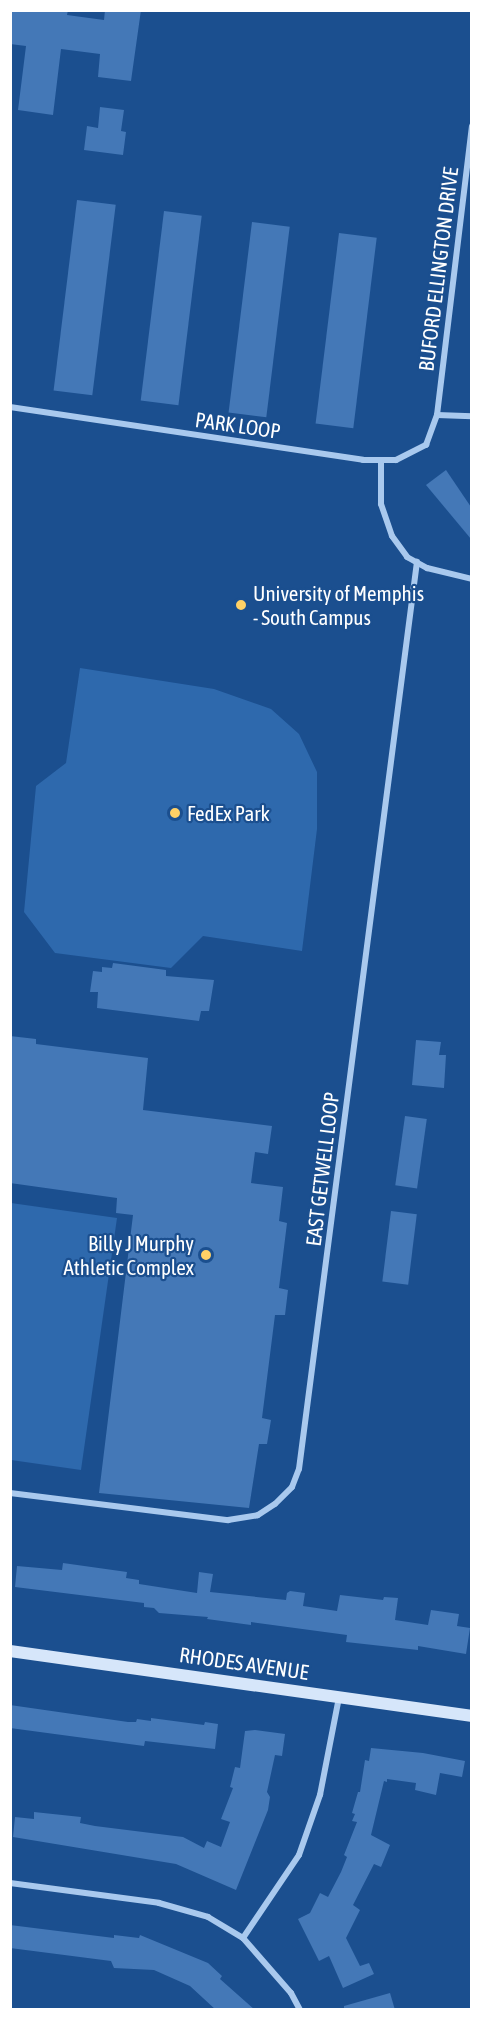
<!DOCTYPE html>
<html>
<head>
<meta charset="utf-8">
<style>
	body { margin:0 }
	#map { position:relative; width:482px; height:2020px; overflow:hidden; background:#1b4f8f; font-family:"Asap Condensed",sans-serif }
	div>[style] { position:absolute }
	.green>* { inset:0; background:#2e69ad }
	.building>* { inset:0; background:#4478b7; transform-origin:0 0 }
	.minor>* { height:6px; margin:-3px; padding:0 3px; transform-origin:3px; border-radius:3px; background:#a9c9ee }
	.secondary>* { height:12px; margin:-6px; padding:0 6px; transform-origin:6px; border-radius:6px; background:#d6e6fa }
	.dots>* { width:16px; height:16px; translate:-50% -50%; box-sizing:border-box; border:3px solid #1b4f8f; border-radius:50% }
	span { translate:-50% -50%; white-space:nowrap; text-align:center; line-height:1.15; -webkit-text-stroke:4.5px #1b4f8f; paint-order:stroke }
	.street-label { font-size:21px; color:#fff }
	.poi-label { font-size:21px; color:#fff }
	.left { translate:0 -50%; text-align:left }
	.right { translate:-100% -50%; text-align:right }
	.frame { position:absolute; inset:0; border:12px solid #fff; pointer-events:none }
</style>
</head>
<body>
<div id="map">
	<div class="green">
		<i style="clip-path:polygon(80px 668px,214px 689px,271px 709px,299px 734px,317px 772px,317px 829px,302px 951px,203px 936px,171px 968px,55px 953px,24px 912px,36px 786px,66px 763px)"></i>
		<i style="clip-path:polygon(11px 1203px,117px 1218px,81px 1470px,11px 1460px)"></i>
	</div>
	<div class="building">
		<i style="clip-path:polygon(10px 10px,68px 10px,67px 15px,104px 20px,105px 10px,141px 10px,131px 81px,98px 77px,100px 54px,61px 49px,53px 115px,18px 110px,26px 46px,10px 44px)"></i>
		<i style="clip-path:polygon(100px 107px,124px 110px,121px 131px,126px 132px,123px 155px,84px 150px,87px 126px,98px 128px)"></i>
		<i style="left:77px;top:200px;width:39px;height:192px;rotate:7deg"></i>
		<i style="left:164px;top:211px;width:38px;height:191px;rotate:7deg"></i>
		<i style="left:252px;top:222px;width:38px;height:192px;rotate:7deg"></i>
		<i style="left:339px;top:233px;width:38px;height:192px;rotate:7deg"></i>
		<i style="clip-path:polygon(446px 470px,471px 507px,471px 539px,426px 485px)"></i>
		<i style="clip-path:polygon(113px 963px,166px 970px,166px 976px,214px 980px,209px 1011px,201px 1011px,199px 1021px,97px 1008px,98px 992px,90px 992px,93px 971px,102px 972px,102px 967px,112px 968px)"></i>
		<i style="clip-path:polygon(10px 1036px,36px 1039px,36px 1044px,148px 1058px,143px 1110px,272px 1126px,268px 1154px,255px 1152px,251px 1183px,283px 1187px,279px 1221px,287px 1223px,279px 1288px,288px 1290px,285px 1315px,275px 1315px,262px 1418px,271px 1420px,267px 1444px,259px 1444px,249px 1508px,99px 1493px,133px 1215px,116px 1213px,117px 1198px,10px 1183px)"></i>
		<i style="clip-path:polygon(416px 1040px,441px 1042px,439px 1055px,446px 1055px,444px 1088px,412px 1085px)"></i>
		<i style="left:405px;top:1116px;width:22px;height:70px;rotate:8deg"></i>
		<i style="left:391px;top:1211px;width:26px;height:71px;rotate:7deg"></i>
		<i style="clip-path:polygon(63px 1563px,127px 1572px,126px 1578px,139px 1580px,139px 1584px,197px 1593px,199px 1572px,213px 1574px,210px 1592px,286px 1600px,287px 1593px,290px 1591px,305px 1593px,303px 1606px,337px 1611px,340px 1595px,383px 1600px,384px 1597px,398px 1598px,395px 1620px,428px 1625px,431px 1610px,459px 1614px,457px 1626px,470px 1628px,466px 1654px,418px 1646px,418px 1650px,346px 1642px,347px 1635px,251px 1622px,251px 1625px,207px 1619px,208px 1617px,159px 1613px,154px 1608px,144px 1607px,144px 1603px,15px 1587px,17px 1566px,62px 1570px)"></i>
		<i style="clip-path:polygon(10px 1705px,128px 1722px,136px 1722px,137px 1719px,151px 1721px,151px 1718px,204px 1725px,205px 1722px,218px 1724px,215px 1749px,145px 1741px,144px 1746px,10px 1728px)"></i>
		<i style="clip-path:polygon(255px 1730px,285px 1734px,282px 1756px,275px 1755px,267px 1792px,270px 1797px,268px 1810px,236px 1890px,176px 1864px,13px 1837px,15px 1817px,34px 1819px,34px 1812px,81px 1817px,80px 1823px,95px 1826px,183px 1837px,204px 1848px,207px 1841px,221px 1847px,230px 1822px,221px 1819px,233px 1788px,230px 1787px,235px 1767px,240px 1768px,245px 1731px)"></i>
		<i style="clip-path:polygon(371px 1748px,423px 1753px,465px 1761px,462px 1777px,440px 1773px,436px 1795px,415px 1790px,416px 1783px,387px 1779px,387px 1782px,384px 1781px,371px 1835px,390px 1845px,381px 1867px,374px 1864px,353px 1905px,360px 1910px,346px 1938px,360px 1966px,369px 1963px,374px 1974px,343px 1988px,329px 1956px,319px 1961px,298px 1919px,310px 1913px,320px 1893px,328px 1897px,341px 1872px,347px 1857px,344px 1855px,357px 1822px,352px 1821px,355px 1814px,352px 1813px,358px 1792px,360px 1792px,365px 1760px,369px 1761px)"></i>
		<i style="clip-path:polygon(10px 1925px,114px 1938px,114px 1935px,139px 1938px,140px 1935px,208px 1963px,222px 1976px,220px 1979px,255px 2010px,216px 2010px,190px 1986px,154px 1970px,114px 1968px,111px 1961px,10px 1948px)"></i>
		<i style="clip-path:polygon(390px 1993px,395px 2010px,344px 2010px,344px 2006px)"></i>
	</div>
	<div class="minor">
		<i style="left:10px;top:407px;width:357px;rotate:8.5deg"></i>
		<i style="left:363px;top:460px;width:33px"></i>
		<i style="left:396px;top:460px;width:34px;rotate:-27deg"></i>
		<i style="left:426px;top:445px;width:32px;rotate:-70deg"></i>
		<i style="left:437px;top:415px;width:291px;rotate:-83.1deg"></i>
		<i style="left:437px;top:415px;width:35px;rotate:2deg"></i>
		<i style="left:381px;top:460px;width:44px;rotate:90deg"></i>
		<i style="left:381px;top:504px;width:34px;rotate:71deg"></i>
		<i style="left:392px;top:536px;width:26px;rotate:54deg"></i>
		<i style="left:407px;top:557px;width:23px;rotate:29deg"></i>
		<i style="left:427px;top:568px;width:46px;rotate:13.7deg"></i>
		<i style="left:10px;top:1493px;width:220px;rotate:7.1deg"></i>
		<i style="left:228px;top:1520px;width:30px;rotate:-9deg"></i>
		<i style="left:258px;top:1515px;width:20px;rotate:-33deg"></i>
		<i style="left:275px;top:1504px;width:24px;rotate:-45deg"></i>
		<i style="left:292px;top:1487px;width:19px;rotate:-69deg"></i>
		<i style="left:299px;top:1469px;width:915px;rotate:-82.59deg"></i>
		<i style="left:10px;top:1883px;width:150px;rotate:7.6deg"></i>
		<i style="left:159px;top:1903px;width:51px;rotate:15.9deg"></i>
		<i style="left:208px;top:1917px;width:41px;rotate:31deg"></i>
		<i style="left:243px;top:1938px;width:73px;rotate:48.9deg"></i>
		<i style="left:291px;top:1993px;width:19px;rotate:62deg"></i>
		<i style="left:243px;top:1938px;width:100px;rotate:-56deg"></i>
		<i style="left:299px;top:1855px;width:64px;rotate:-70.7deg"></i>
		<i style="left:320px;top:1795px;width:100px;rotate:-79deg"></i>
	</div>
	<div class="secondary">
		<i style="left:10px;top:1651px;width:467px;rotate:8deg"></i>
	</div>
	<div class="dots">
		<i style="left:241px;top:605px;background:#ffd166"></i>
		<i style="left:175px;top:813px;background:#ffd166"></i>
		<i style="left:206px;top:1255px;background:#ffd166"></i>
	</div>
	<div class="street-label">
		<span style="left:438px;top:269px;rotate:-83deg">BUFORD ELLINGTON DRIVE</span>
		<span style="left:238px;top:425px;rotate:8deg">PARK LOOP</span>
		<span style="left:322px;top:1169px;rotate:-83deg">EAST GETWELL LOOP</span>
		<span style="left:244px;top:1663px;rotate:8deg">RHODES AVENUE</span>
	</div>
	<div class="poi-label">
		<span class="left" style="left:253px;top:605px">University of Memphis<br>- South Campus</span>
		<span class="left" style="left:187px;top:813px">FedEx Park</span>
		<span class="right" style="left:194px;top:1255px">Billy J Murphy<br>Athletic Complex</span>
	</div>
	<div class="frame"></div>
</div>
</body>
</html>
